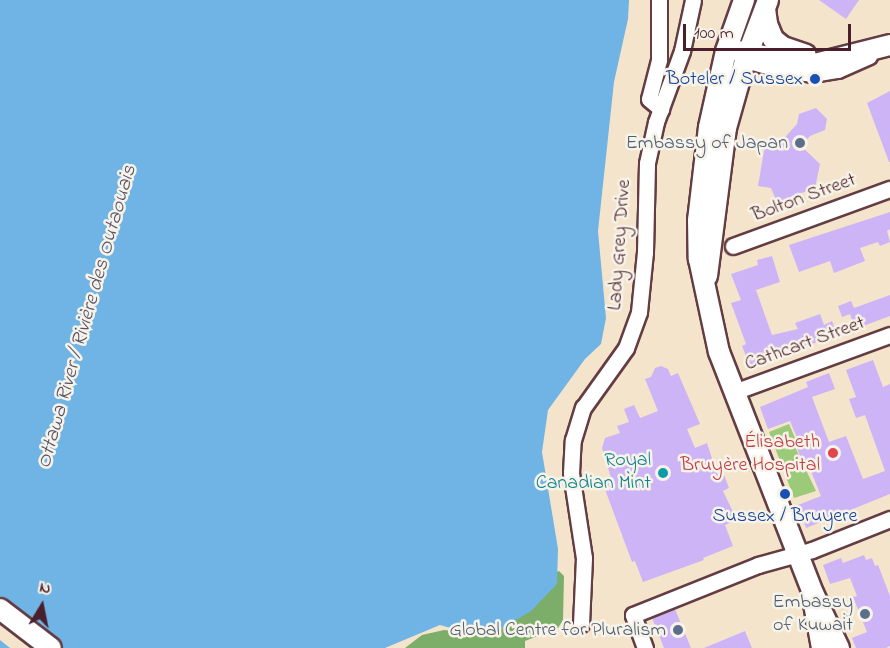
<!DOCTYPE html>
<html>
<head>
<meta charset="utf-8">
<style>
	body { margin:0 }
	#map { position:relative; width:890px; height:648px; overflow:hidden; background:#f4e4cc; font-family:"Indie Flower",sans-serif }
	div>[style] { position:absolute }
	.green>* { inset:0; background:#9bca79 }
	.forest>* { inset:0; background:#7cae69 }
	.water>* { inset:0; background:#70b4e6 }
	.pier>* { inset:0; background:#f4e4cc }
	.building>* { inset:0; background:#cdb4f7 }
	.roads { filter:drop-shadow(2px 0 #643d43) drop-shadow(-2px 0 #643d43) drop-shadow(0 2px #643d43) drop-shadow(0 -2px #643d43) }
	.minor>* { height:15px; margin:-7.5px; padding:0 7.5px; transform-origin:7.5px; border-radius:7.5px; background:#fff }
	.major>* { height:20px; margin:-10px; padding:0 10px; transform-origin:10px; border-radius:10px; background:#fff }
	.dots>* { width:16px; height:16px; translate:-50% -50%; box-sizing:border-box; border:3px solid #f7f3e8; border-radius:50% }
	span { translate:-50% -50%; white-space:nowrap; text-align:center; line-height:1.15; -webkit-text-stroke:5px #f7f3e8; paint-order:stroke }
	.transit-label { font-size:20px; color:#164399 }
	.right { translate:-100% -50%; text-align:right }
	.service-label { font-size:20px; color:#4e5e75 }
	.street-label { font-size:20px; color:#4a1f2b }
	.health-label { font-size:20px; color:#be3a42 }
	.culture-label { font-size:20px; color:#0d838f }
	.water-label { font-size:21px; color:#57536c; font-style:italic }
	.north { position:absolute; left:12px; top:576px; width:60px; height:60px; -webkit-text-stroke:4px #f7f3e8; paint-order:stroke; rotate:10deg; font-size:16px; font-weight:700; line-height:24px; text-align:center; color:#4a1f2b }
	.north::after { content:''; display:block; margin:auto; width:21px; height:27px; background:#4a1f2b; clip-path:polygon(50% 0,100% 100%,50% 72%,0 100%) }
	.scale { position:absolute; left:683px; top:24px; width:168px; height:27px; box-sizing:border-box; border:3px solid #4a1f2b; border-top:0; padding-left:8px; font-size:18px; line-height:21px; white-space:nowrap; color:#4a1f2b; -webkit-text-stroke:4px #f7f3e8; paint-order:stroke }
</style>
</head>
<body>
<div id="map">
	<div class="green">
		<i style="clip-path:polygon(789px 424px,798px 445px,795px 447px,816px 491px,794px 498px,769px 432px)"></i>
	</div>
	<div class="forest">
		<i style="clip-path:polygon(559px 571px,564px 576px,563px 620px,558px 628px,525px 641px,525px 648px,405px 648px,422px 635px,444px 630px,489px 635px,498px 632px,546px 588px,554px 573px)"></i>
	</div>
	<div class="water">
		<i style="clip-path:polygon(0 0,629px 0,628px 19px,614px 82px,598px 231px,606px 318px,601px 344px,585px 359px,548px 410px,542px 452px,558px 549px,557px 584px,531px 611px,494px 633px,461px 631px,440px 625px,385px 648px,0 648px)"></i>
	</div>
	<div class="pier">
		<i style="clip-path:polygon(0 602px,59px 648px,10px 648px,0 640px)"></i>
	</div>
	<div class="building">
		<i style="clip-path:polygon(819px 0,859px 0,846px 19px)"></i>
		<i style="clip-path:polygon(890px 91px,890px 162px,889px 162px,867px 103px)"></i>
		<i style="clip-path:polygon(816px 108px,827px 119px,825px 130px,810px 136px,801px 146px,820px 164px,815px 188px,777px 202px,771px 188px,758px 186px,765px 145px,778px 145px,797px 124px,799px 114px)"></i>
		<i style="clip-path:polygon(890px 212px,890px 229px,887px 231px,890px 242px,880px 246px,878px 242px,860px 248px,865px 261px,834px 273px,830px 261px,799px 272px,789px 245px)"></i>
		<i style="clip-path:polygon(772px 256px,780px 282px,756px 290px,772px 335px,798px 329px,795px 323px,820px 314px,824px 325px,832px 321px,838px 336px,778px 354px,750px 366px,742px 346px,746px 344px,731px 303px,741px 300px,731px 274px,758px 265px,757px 260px)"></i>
		<i style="clip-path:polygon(890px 295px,890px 316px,855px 329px,850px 314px,842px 317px,838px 306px,851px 301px,854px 308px)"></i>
		<i style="clip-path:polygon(873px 360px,883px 387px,890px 384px,890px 494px,806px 528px,798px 505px,821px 496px,810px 469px,807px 470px,797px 449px,801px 447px,790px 421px,768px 429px,760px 407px,808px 387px,806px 382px,829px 373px,835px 389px,812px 397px,829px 442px,846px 436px,863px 479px,885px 471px,865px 415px,856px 418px,849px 399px,856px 397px,846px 370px)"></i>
		<i style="clip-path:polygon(661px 366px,668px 369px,671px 376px,678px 373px,700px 424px,687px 429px,695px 448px,707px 443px,717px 474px,723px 472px,729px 488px,723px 491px,737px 520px,725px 525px,733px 546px,703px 558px,704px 560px,643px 582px,635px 561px,632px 562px,603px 484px,612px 481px,602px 448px,605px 438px,620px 433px,617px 426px,629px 422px,624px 409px,634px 405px,640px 418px,658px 411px,645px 379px,651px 377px,655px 368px)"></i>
		<i style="clip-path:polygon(864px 555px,866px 560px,872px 558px,875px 566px,878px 565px,890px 596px,890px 646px,886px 648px,856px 648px,852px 638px,867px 632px,853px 597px,857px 596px,850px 578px,830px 584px,823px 565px,841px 558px,843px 563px)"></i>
		<i style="clip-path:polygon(675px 609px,691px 648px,664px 648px,652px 618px)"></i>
		<i style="clip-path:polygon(745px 631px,752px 648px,704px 648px)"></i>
	</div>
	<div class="roads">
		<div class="minor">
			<i style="left:659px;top:0;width:60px;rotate:90deg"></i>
			<i style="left:659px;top:60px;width:40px;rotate:104.4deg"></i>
			<i style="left:649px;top:99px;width:16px;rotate:40deg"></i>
			<i style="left:742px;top:59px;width:40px;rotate:16deg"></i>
			<i style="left:780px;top:70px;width:32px;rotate:7deg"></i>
			<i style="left:812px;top:74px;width:26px;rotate:-9deg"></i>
			<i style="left:838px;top:70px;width:34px;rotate:-24deg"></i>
			<i style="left:733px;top:246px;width:167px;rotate:-20deg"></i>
			<i style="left:734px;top:392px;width:166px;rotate:-20.1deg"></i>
			<i style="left:581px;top:624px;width:66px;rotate:-87.4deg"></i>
			<i style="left:584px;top:558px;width:86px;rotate:-98.7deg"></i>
			<i style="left:571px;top:473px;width:33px;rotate:-87deg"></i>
			<i style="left:573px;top:440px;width:34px;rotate:-73deg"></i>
			<i style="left:583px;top:408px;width:74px;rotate:-54.4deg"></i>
			<i style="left:626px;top:348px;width:38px;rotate:-70deg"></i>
			<i style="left:639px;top:312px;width:60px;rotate:-84.3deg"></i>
			<i style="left:645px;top:252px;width:89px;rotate:-88.7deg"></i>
			<i style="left:647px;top:163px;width:42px;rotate:-77.6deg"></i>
			<i style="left:656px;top:122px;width:76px;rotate:-69.9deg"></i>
			<i style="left:682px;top:51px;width:52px;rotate:-77.8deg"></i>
			<i style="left:645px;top:648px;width:35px;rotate:-110deg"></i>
			<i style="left:633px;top:615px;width:135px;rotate:-21.8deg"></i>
			<i style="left:758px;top:565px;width:56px;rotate:-15.5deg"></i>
			<i style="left:812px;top:550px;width:84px;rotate:-21.7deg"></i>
		</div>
		<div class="major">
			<i style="left:744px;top:0;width:54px;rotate:109.4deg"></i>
			<i style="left:726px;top:51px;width:78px;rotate:102.6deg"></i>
			<i style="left:709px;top:127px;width:94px;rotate:96.7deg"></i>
			<i style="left:698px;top:220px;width:39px;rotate:89deg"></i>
			<i style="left:699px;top:259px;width:95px;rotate:77.9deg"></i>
			<i style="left:719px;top:352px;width:259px;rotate:68.7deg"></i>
			<i style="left:813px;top:593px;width:61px;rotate:64.7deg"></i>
			<i style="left:765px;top:9px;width:15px;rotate:82deg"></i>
			<i style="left:767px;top:24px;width:16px;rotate:68deg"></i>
			<i style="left:773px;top:39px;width:13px;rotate:39deg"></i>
			<i style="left:783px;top:47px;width:24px;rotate:19deg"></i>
			<i style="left:738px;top:51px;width:74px;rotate:10.9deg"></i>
			<i style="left:811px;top:65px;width:81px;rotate:-14.2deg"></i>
			<i style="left:707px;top:276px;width:149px;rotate:-82.7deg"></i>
			<i style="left:726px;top:128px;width:70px;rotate:-74.2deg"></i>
			<i style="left:745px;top:61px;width:65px;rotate:-69.3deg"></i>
			<i style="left:814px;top:604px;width:45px;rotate:79.7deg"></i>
			<i style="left:0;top:609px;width:64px;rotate:37.4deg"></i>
		</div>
	</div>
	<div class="dots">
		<i style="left:815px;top:79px;background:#1a4fb4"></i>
		<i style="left:800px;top:143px;background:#5c6f8a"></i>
		<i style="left:833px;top:453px;background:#e0444e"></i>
		<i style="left:663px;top:473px;background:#0f9aa8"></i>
		<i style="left:785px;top:494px;background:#1a4fb4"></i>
		<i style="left:865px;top:614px;background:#5c6f8a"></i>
		<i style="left:678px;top:630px;background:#5c6f8a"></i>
	</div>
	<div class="transit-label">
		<span class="right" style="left:803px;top:79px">Boteler / Sussex</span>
		<span style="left:785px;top:516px">Sussex / Bruyere</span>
	</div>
	<div class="service-label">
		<span class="right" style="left:788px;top:143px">Embassy of Japan</span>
		<span class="right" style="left:853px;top:614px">Embassy<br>of Kuwait</span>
		<span class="right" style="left:666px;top:630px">Global Centre for Pluralism</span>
	</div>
	<div class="street-label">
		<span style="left:804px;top:198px;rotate:-20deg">Bolton Street</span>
		<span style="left:620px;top:245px;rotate:-86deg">Lady Grey Drive</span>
		<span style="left:805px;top:344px;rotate:-20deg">Cathcart Street</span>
	</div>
	<div class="health-label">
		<span class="right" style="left:820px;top:454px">Élisabeth<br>Bruyère Hospital</span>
	</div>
	<div class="culture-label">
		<span class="right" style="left:651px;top:472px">Royal<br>Canadian Mint</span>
	</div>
	<div class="water-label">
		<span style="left:87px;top:317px;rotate:-74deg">Ottawa River / Rivière des Outaouais</span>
	</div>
	<div class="north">N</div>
	<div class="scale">100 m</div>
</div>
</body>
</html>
